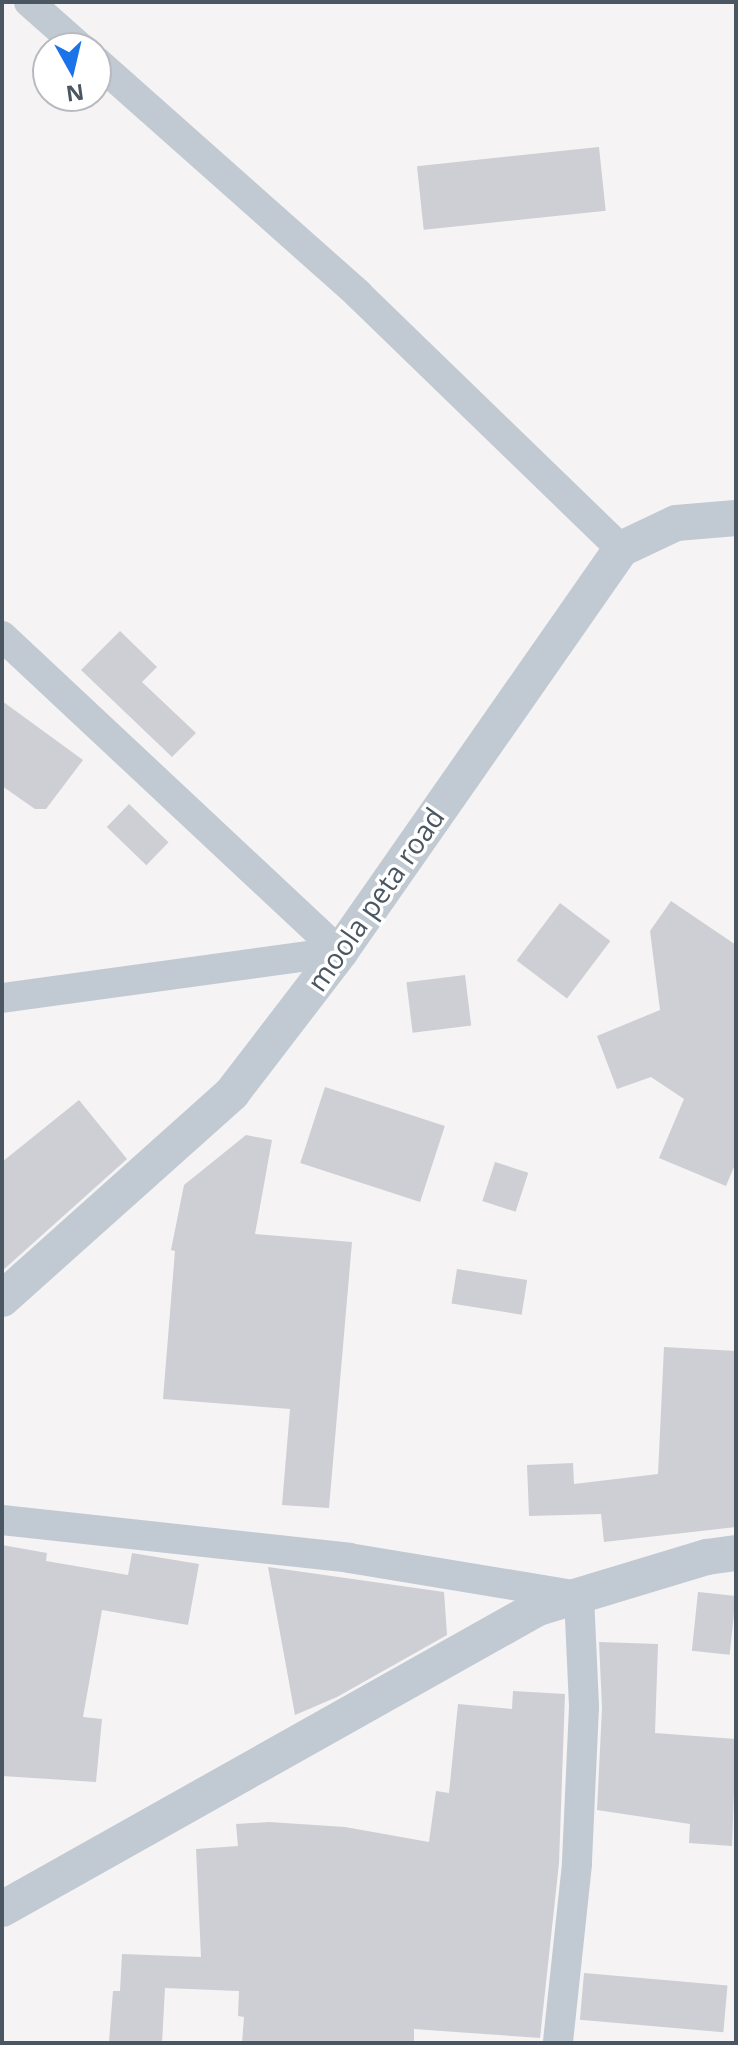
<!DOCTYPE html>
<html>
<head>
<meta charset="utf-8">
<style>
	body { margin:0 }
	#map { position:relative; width:738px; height:2045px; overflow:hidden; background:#f5f3f3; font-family:"Open Sans",sans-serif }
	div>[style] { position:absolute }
	.building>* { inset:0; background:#cdcfd5; transform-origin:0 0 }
	.minor>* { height:30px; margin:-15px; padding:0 15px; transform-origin:15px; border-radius:15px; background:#c1cad2 }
	.tertiary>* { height:36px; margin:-18px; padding:0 18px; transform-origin:18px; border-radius:18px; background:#c1cad2 }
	span { translate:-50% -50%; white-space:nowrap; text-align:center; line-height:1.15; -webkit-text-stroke:7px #fff; paint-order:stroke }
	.street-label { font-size:28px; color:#4a5661 }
	.frame { position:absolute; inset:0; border:4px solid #4a5661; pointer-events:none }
	.north { position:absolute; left:32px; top:32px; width:80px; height:80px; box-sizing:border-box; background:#fff; border:2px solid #b7bbc0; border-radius:50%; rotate:172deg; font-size:22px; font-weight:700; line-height:32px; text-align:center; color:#4a5661 }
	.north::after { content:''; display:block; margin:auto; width:28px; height:36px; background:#1a73e8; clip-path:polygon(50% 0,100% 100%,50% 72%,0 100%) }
</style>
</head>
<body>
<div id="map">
	<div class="building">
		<i style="left:599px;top:147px;width:64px;height:183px;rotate:84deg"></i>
		<i style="clip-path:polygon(120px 631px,157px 667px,142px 682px,196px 733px,172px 757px,81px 670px)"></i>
		<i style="clip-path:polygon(2px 701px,83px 760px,46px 809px,35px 809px,2px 786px)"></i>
		<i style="left:129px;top:804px;width:55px;height:32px;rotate:44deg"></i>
		<i style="clip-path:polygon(671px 901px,736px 945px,736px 1162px,726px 1186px,659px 1158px,684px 1099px,651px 1077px,617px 1089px,597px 1036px,660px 1010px,650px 931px)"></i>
		<i style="left:560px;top:903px;width:63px;height:72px;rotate:37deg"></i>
		<i style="left:465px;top:975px;width:51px;height:59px;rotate:83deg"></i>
		<i style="left:325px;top:1087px;width:126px;height:80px;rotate:18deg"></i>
		<i style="clip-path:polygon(79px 1100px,127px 1159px,2px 1271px,2px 1162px)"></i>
		<i style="clip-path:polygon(246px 1135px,272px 1140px,255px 1234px,352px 1242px,329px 1508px,282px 1505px,290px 1409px,163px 1399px,175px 1251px,171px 1250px,184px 1185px)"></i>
		<i style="left:495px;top:1162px;width:35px;height:41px;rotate:18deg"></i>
		<i style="left:457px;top:1269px;width:71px;height:35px;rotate:9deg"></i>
		<i style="clip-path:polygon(664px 1347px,736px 1351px,736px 1527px,604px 1542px,601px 1514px,529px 1516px,527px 1465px,573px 1463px,574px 1484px,658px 1474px)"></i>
		<i style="clip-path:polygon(2px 1545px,47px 1553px,46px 1561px,128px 1575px,132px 1553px,199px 1564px,188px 1625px,102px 1610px,83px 1717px,102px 1719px,96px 1782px,2px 1776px)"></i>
		<i style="clip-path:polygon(268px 1567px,444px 1592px,447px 1635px,337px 1697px,295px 1715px)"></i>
		<i style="left:698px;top:1592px;width:38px;height:59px;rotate:6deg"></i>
		<i style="clip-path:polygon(599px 1642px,658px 1644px,655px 1733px,736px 1739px,732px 1846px,689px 1843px,690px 1824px,597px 1810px,602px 1708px)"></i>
		<i style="clip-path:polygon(513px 1691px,565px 1694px,559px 1863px,540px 2038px,414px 2029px,414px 2043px,242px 2043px,244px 2017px,238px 2016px,239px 1991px,165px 1988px,162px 2043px,109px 2042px,113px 1991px,120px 1991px,122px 1954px,201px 1957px,196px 1849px,238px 1846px,236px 1824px,269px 1822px,345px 1827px,429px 1842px,436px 1791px,449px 1793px,458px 1704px,512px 1709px)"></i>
		<i style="left:584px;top:1973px;width:144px;height:47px;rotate:5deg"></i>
	</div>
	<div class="minor">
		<i style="left:29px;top:2px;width:69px;rotate:41.5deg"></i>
		<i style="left:96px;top:61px;width:351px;rotate:41.6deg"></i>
		<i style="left:358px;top:294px;width:366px;rotate:44.1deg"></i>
		<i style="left:2px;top:636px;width:463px;rotate:43.1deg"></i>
		<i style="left:2px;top:998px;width:341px;rotate:-7.8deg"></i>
		<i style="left:2px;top:1520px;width:349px;rotate:6.2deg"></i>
		<i style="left:349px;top:1558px;width:233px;rotate:9.4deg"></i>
		<i style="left:579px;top:1596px;width:111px;rotate:87.4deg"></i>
		<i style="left:584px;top:1707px;width:157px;rotate:92.6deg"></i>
		<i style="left:577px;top:1864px;width:180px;rotate:96.1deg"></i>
	</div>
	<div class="tertiary">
		<i style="left:2px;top:1299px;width:309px;rotate:-41.8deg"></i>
		<i style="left:232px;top:1093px;width:178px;rotate:-52.5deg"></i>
		<i style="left:340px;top:952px;width:491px;rotate:-55.1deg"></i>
		<i style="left:621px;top:549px;width:61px;rotate:-25.3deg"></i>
		<i style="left:676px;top:523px;width:60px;rotate:-4.8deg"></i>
		<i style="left:2px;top:1909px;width:615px;rotate:-29.32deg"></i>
		<i style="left:538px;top:1608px;width:177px;rotate:-16.8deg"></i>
		<i style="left:707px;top:1557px;width:29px;rotate:-8deg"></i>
	</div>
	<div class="street-label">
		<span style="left:375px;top:899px;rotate:-55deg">moola peta road</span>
	</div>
	<div class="frame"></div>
	<div class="north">N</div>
</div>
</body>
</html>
